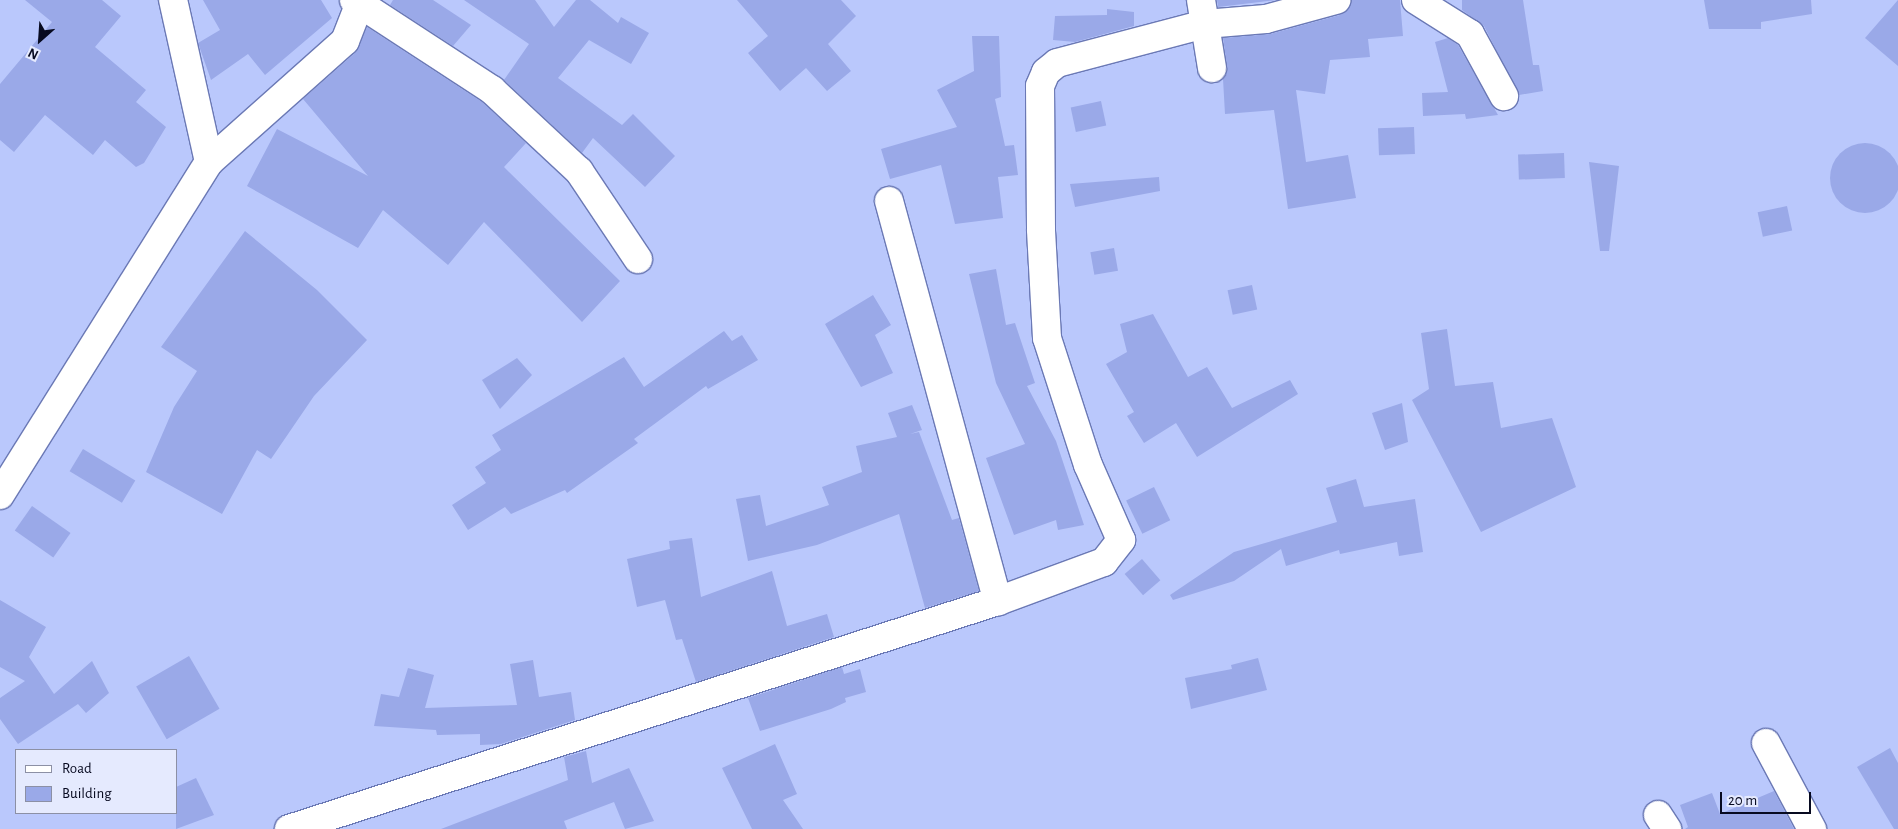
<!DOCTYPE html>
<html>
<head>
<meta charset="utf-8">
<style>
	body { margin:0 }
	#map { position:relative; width:1898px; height:829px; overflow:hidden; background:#bac8fc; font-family:"Alegreya Sans",sans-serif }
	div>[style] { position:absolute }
	.building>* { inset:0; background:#9aa9e8; transform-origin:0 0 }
	.round { border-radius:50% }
	.roads { filter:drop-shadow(1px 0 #6b79b5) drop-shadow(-1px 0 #6b79b5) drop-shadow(0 1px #6b79b5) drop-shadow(0 -1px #6b79b5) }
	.minor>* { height:28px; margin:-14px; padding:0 14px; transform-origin:14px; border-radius:14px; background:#fff }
	.tertiary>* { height:28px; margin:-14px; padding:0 14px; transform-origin:14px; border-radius:14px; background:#fff }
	span { translate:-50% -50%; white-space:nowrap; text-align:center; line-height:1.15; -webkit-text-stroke:5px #e5eafe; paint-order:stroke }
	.legend { position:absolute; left:15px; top:749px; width:162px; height:65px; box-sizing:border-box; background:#e5eafe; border:1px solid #8c90a5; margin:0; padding:6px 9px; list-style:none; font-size:15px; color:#070a20 }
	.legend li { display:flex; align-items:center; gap:10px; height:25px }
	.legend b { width:25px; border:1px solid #8c90a5 }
	.north { position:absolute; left:15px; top:15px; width:50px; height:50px; -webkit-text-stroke:4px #e5eafe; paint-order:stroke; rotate:206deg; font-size:14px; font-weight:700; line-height:20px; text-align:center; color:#070a20 }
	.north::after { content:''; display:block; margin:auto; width:18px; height:22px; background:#070a20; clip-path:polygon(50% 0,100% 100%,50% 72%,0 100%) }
	.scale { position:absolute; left:1720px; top:792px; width:91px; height:22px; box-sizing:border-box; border:2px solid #070a20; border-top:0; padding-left:6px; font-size:15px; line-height:18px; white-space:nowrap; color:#070a20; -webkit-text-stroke:4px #e5eafe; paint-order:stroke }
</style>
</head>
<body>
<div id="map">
	<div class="building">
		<i style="clip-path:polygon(25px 0,102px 0,121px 16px,95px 47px,146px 90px,136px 102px,166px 127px,144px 163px,136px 167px,105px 140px,93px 155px,45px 115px,14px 152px,0 140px,0 84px,52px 22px)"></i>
		<i style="clip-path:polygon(203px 0,321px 0,332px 18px,265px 75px,248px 54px,211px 80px,198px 43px,220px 30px)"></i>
		<i style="clip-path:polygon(393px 0,433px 0,471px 25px,453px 46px,390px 5px)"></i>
		<i style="clip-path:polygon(464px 0,535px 0,554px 27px,576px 0,590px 0,618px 23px,621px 17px,649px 33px,631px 64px,589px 40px,558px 78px,622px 125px,633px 114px,675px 156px,645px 187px,593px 138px,582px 153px,504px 80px,529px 44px)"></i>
		<i style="clip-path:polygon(737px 0,841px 0,856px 16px,828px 44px,851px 71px,827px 91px,806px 68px,780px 91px,748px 53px,768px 36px)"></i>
		<i style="clip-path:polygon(1217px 0,1276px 0,1218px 7px)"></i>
		<i style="clip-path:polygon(1351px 0,1400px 0,1403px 36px,1368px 39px,1370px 57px,1330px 60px,1325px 94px,1296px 90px,1306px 162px,1348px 155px,1356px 198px,1288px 209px,1274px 110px,1225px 114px,1223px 79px,1227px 66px,1223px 38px,1270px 34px,1340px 15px)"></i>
		<i style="clip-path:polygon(1462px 0,1523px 0,1533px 65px,1539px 65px,1543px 91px,1519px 95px,1484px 26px,1462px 10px)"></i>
		<i style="clip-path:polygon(1704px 0,1811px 0,1812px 14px,1761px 22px,1761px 29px,1709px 29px)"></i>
		<i style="clip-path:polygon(1898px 0,1898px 66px,1865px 38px)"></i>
		<i style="clip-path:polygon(1107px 9px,1134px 12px,1134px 26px,1075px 42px,1053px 40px,1055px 16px,1107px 15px)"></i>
		<i style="clip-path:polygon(367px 27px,482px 102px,526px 143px,504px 167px,620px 281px,582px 322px,484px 222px,448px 265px,383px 210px,358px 248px,247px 186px,277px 129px,368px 176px,303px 99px,355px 53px)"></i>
		<i style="clip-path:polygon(972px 36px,999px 36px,1001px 97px,995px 99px,1005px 146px,1014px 145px,1018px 175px,998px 177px,1003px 218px,955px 224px,941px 165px,890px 179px,881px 149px,957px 127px,937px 90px,974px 71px)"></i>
		<i style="clip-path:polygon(1448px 38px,1458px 45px,1498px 115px,1466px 119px,1465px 114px,1423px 116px,1422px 93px,1448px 92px,1435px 42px)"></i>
		<i style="left:1101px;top:101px;width:25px;height:31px;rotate:78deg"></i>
		<i style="left:1414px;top:127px;width:27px;height:36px;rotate:88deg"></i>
		<i class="round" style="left:1830px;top:143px;width:70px;height:70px"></i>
		<i style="left:1564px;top:153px;width:25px;height:46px;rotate:88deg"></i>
		<i style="clip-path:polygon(1589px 162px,1619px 166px,1609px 251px,1600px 251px)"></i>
		<i style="clip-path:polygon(1159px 177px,1160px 191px,1075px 207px,1070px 184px)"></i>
		<i style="left:1787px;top:206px;width:25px;height:30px;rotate:78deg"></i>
		<i style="clip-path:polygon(245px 231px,317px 290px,367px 340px,314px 396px,271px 459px,257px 450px,222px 514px,146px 472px,174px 407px,197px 371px,161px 347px)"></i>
		<i style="left:1114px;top:248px;width:23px;height:24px;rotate:80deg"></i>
		<i style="clip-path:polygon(996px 269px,1006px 325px,1015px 323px,1035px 383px,1027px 386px,1056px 441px,1084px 525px,1058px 530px,1056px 520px,1014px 535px,986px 458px,1025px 444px,996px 383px,969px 274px)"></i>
		<i style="left:1252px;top:285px;width:25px;height:25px;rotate:78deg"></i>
		<i style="clip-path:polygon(873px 295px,891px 325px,875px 335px,893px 373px,861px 387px,825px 324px)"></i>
		<i style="clip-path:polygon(1153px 314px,1188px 377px,1207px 367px,1232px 408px,1290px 380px,1298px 394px,1197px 457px,1176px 423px,1144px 443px,1127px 416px,1134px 412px,1106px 364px,1127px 352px,1120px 324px)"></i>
		<i style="clip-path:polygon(1447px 329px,1455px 386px,1493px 382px,1501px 428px,1552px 418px,1576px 487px,1481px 532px,1412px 400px,1429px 389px,1421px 333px)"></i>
		<i style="clip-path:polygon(724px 331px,732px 341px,742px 335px,758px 360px,708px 389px,706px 386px,634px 439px,638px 443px,567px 493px,565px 490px,511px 514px,505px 507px,468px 530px,452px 505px,486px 483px,475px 467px,501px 450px,492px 435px,624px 357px,644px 387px)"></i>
		<i style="clip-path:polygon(517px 358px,532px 375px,500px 409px,482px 380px)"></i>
		<i style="clip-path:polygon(1402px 403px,1408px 442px,1385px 450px,1372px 413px)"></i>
		<i style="clip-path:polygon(912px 405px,922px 430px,910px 434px,919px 432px,952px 520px,959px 518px,979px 591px,925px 608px,899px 514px,817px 545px,748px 561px,736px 499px,760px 495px,766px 526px,829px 505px,822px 487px,862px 472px,856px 446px,897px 437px,888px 413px)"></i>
		<i style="left:83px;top:449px;width:61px;height:26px;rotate:31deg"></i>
		<i style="clip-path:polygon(1356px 479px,1364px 507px,1415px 499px,1423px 552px,1399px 556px,1397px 542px,1340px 554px,1339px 550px,1286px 566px,1281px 549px,1234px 581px,1173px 600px,1170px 595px,1234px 552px,1337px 522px,1326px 488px)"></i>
		<i style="left:1154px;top:487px;width:37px;height:31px;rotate:64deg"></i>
		<i style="left:32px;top:506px;width:47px;height:30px;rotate:35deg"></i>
		<i style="clip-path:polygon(692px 538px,701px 597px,772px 571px,787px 626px,827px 614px,834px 637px,696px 682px,682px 639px,676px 640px,665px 600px,637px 607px,627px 559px,670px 549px,669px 541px)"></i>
		<i style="left:1142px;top:559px;width:28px;height:23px;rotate:49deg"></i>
		<i style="clip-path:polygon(0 600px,46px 627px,29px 657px,54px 694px,92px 661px,109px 693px,86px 713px,78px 704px,18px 744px,0 719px,0 698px,25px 681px,0 667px)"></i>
		<i style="left:189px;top:656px;width:61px;height:61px;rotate:60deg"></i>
		<i style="clip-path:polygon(1258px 658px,1267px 690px,1191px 709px,1185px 678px,1232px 669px,1231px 665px)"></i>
		<i style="clip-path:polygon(533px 660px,539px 697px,571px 692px,575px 720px,501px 744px,480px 745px,480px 734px,437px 735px,436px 730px,374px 726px,381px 694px,399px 697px,408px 668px,434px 675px,425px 708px,517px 705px,510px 664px)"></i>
		<i style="clip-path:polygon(842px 667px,844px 674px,860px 669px,866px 692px,845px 698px,846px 702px,831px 709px,760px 731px,748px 698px)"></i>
		<i style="clip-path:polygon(775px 744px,797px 794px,783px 800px,803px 829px,752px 829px,722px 768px)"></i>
		<i style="clip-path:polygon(1890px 748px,1898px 763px,1898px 829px,1894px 829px,1857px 767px)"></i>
		<i style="clip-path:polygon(586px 751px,592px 783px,629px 768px,654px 821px,625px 829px,614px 802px,564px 821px,567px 829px,441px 829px,568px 780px,564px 757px)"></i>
		<i style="clip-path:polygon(196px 778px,214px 815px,176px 829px,176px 787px)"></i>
		<i style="clip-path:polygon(1774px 791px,1794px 829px,1685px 829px,1688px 827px,1680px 805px,1712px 793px,1720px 814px)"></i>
	</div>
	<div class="roads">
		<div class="minor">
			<i style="left:354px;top:0;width:165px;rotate:33.1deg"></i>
			<i style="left:492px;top:90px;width:119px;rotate:43deg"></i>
			<i style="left:579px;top:171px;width:106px;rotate:56.2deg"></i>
			<i style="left:1201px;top:0;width:69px;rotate:80.8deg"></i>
			<i style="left:1416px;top:0;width:64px;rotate:32.2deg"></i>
			<i style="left:1470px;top:34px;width:71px;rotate:61.3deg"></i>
			<i style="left:209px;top:162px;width:182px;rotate:-41.7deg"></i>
			<i style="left:345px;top:41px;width:44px;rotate:-68.7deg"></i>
			<i style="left:889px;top:201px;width:415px;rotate:74.8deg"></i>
			<i style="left:1766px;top:743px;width:98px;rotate:61.9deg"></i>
			<i style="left:1658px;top:815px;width:17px;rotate:57deg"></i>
			<i style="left:289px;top:829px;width:745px;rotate:-17.83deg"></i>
			<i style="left:998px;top:601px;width:113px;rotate:-20.2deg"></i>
			<i style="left:1104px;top:562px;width:28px;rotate:-52deg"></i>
			<i style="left:1121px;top:540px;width:82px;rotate:-113.7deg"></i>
			<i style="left:1088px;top:465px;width:133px;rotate:-107.9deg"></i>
			<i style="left:1047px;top:338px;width:109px;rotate:-93.2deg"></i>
			<i style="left:1041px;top:229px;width:143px;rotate:-90.4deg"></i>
			<i style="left:1040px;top:86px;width:15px;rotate:-67deg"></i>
			<i style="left:1046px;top:72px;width:14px;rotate:-39deg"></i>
			<i style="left:1057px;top:63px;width:153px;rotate:-14.8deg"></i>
			<i style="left:1205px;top:24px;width:61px;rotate:-4.7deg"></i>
			<i style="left:1266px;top:19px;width:73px;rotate:-15.2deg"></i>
		</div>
		<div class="tertiary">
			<i style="left:0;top:495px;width:393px;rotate:-57.9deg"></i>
			<i style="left:209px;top:162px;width:166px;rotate:-102.5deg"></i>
		</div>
	</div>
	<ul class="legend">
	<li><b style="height:6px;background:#fff"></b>Road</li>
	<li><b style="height:14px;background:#9aa9e8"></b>Building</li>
	</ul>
	<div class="north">N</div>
	<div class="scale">20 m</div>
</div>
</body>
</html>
